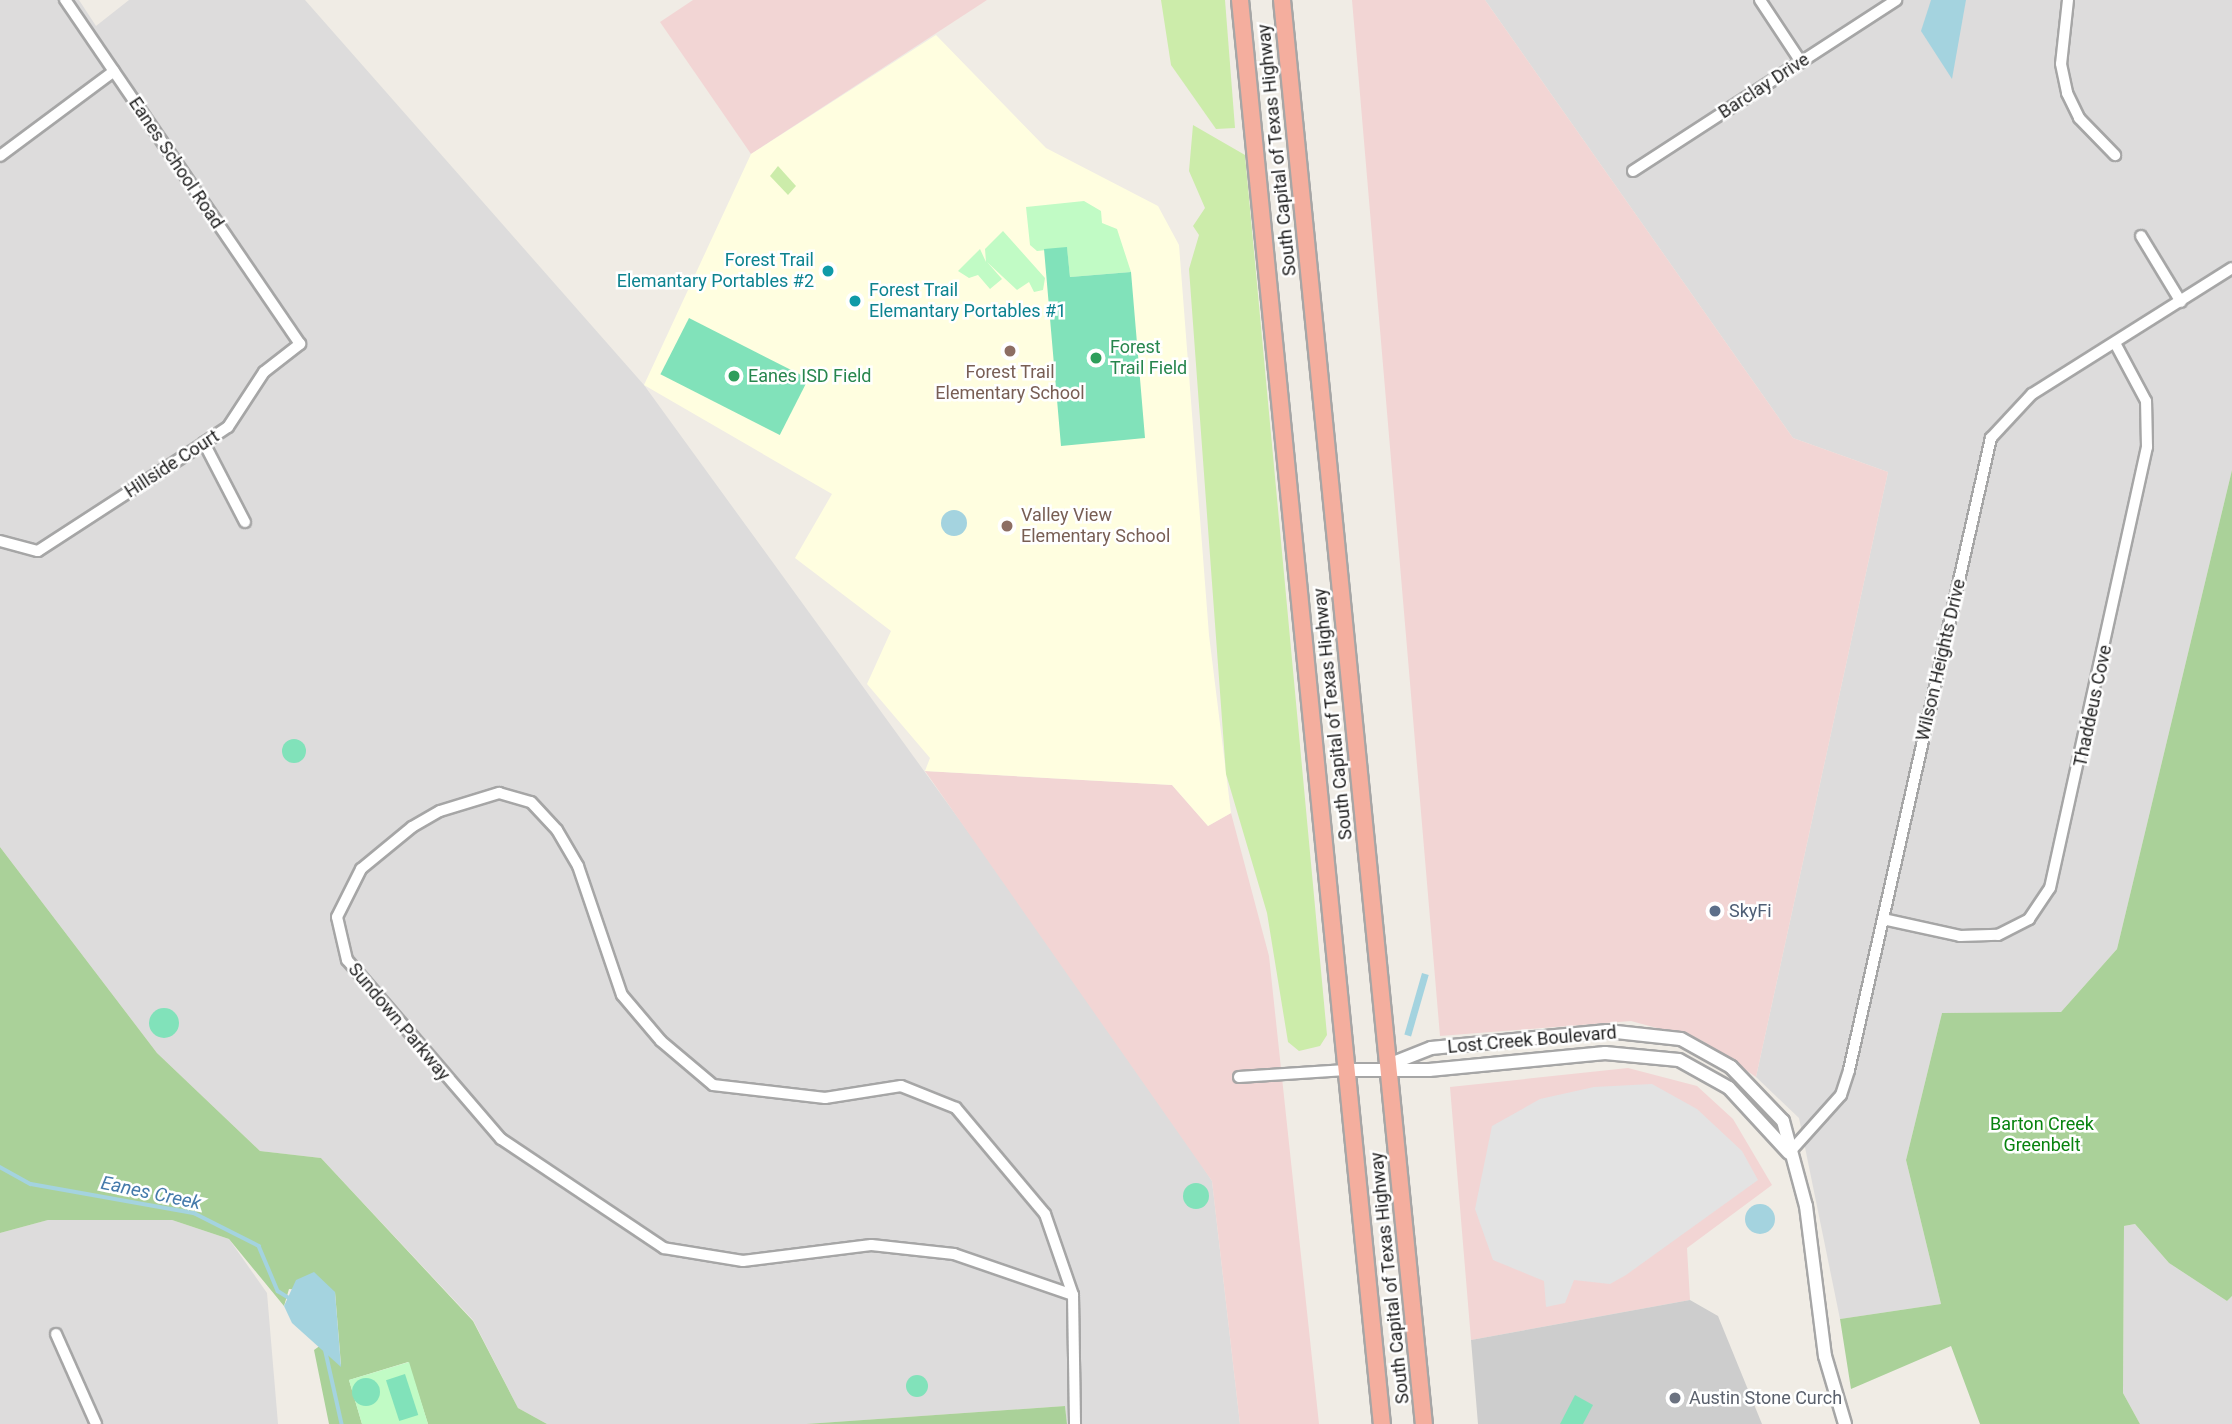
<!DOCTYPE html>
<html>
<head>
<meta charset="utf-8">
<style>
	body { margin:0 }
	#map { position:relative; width:2232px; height:1424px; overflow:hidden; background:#f0ece5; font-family:Roboto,sans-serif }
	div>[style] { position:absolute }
	.residential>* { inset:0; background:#dddcdc }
	.commercial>* { inset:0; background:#f2d5d4 }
	.education>* { inset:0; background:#fffee0 }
	.religious>* { inset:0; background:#cdcdcd }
	.grass>* { inset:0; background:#ccecaa }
	.forest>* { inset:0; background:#aad199 }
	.park>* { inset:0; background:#c1fbc5 }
	.pitch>* { inset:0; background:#81e2ba; transform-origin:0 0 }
	.round { border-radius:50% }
	.parking>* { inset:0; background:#e3e3e3 }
	.water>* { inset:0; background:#a4d3df; transform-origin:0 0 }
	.stream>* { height:3.5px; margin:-1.75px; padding:0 1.75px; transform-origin:1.75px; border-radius:1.75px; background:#a4d3df }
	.roads { filter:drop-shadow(2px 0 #a6a6a6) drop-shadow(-2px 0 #a6a6a6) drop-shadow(0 2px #a6a6a6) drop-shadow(0 -2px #a6a6a6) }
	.minor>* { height:10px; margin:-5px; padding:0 5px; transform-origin:5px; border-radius:5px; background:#fff }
	.tertiary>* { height:12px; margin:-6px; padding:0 6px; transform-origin:6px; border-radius:6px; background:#fff }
	.trunk>* { height:16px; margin:-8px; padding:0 8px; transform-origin:8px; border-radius:8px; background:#f4ae9e }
	.dots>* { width:19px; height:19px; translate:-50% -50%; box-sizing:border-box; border:4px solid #fff; border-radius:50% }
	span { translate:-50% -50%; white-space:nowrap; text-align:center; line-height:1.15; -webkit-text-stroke:5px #fff; paint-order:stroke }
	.street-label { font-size:18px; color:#1f1f1f }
	.culture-label { font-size:18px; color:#0d838f }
	.right { translate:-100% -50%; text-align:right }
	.left { translate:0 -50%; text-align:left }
	.leisure-label { font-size:18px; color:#27864d }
	.education-label { font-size:18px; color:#785e54 }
	.service-label { font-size:18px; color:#4e5e75 }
	.park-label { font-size:18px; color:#08830f }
	.worship-label { font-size:18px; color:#5b616d }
	.water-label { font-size:19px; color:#457aab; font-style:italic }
</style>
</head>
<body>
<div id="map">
	<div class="residential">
		<i style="clip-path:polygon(0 0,79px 0,96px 26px,129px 0,305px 0,644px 385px,1128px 1052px,1212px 1181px,1240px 1424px,1067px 1424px,1065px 1406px,806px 1424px,547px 1424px,518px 1408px,473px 1320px,321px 1158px,260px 1151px,157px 1053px,0 847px)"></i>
		<i style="clip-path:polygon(1485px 0,2232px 0,2232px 470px,2117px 949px,2061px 1012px,1942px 1013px,1906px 1160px,1941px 1304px,1840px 1319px,1799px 1118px,1756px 1077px,1888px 472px,1793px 438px)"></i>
		<i style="clip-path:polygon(48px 1220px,172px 1220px,229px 1239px,267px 1293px,278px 1424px,0 1424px,0 1233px)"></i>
		<i style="clip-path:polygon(2135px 1224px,2169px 1263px,2227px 1301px,2232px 1296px,2232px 1424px,2140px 1424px,2123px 1393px,2124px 1226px)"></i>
	</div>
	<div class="commercial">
		<i style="clip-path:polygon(693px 0,987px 0,751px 154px,660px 22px)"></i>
		<i style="clip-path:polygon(1352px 0,1485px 0,1793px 438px,1888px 472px,1756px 1077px,1701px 1040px,1631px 1021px,1440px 1036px)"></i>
		<i style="clip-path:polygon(925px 771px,1172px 785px,1208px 826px,1231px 813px,1269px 956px,1319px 1424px,1240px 1424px,1212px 1181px)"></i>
		<i style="clip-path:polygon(1628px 1068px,1697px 1086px,1733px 1119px,1772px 1185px,1687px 1248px,1690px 1300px,1471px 1340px,1450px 1087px)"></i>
	</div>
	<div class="education">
		<i style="clip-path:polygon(936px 35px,1046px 148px,1158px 206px,1179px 245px,1209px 635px,1231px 813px,1208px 826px,1172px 785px,925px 771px,930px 758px,867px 684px,891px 631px,795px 558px,832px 494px,644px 385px,751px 154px)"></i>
	</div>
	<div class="religious">
		<i style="clip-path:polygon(1690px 1300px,1718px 1316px,1762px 1424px,1478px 1424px,1471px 1340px)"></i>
	</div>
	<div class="grass">
		<i style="clip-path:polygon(1161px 0,1225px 0,1235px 128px,1216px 129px,1171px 65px)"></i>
		<i style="clip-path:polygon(1193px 125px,1245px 155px,1327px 1035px,1320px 1046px,1299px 1051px,1288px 1042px,1267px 913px,1226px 774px,1189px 269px,1199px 235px,1193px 226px,1205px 208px,1189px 171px)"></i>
		<i style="clip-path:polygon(778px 166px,796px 186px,788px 195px,770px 176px)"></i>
	</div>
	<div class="forest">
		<i style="clip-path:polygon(2232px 470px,2232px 1296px,2227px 1301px,2169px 1263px,2135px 1224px,2124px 1226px,2123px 1393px,2140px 1424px,1980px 1424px,1951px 1346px,1851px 1389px,1840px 1319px,1941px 1304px,1906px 1160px,1942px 1013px,2061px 1012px,2117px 949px)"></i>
		<i style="clip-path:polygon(0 847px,157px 1053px,260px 1151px,321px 1158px,473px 1321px,518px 1408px,547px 1424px,428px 1424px,408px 1362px,349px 1380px,362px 1424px,329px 1424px,314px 1350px,321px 1345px,341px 1365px,335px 1292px,289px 1289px,284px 1306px,229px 1239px,172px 1220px,48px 1220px,0 1233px)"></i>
		<i style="clip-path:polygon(1065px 1406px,1067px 1424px,806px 1424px)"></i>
	</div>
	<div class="park">
		<i style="clip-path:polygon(1084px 201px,1101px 211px,1102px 223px,1117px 229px,1131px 272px,1070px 277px,1067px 248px,1037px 251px,1030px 245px,1026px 207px)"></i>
		<i style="clip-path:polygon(1003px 231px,1045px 278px,1043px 290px,1034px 292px,1029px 282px,1017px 290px,987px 262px,1002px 279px,990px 289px,978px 275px,969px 278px,958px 271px,980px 249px,986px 262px,985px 249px)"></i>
		<i style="clip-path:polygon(409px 1362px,428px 1424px,362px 1424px,349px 1380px)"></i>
	</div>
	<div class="pitch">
		<i style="clip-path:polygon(1067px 247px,1070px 277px,1131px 272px,1145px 438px,1061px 446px,1044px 249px)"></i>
		<i style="left:689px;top:318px;width:134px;height:63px;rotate:27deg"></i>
		<i class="round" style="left:282px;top:739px;width:24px;height:24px"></i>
		<i class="round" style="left:149px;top:1008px;width:30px;height:30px"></i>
		<i class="round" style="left:1183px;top:1183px;width:26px;height:26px"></i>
		<i style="left:405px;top:1374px;width:43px;height:20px;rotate:72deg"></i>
		<i class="round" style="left:906px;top:1375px;width:22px;height:22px"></i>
		<i class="round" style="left:352px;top:1378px;width:28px;height:28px"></i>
		<i style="clip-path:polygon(1575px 1395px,1593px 1405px,1583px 1424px,1560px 1424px)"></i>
	</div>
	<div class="parking">
		<i style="clip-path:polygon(1652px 1084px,1697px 1109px,1742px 1151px,1758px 1180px,1626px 1275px,1610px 1284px,1574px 1280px,1565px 1303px,1546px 1307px,1544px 1281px,1493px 1260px,1475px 1209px,1492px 1126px,1540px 1099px,1594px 1087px)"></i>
	</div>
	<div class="water">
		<i style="clip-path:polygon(1931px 0,1966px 0,1952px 79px,1921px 31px)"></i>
		<i class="round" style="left:941px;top:510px;width:26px;height:26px"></i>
		<i style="left:1422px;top:973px;width:7px;height:64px;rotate:16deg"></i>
		<i class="round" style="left:1745px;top:1204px;width:30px;height:30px"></i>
		<i style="clip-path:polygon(314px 1272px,335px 1292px,341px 1367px,292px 1323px,284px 1306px,296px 1280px)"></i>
	</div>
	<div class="stream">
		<i style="left:0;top:1167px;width:35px;rotate:29deg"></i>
		<i style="left:31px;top:1184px;width:166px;rotate:10.1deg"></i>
		<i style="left:194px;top:1213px;width:73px;rotate:26.9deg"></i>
		<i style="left:259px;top:1246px;width:49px;rotate:67.1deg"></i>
		<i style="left:278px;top:1291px;width:13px;rotate:32deg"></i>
		<i style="left:325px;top:1348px;width:78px;rotate:77.4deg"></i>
	</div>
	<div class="roads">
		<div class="minor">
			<i style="left:1760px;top:0;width:74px;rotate:56.5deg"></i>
			<i style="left:2068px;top:0;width:64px;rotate:96.2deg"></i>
			<i style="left:2061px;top:64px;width:30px;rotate:78deg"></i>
			<i style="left:2067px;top:93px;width:28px;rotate:64deg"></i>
			<i style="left:2079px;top:118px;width:52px;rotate:45.8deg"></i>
			<i style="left:0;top:156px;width:142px;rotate:-36.7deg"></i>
			<i style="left:1633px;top:171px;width:314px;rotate:-33deg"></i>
			<i style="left:2141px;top:236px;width:77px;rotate:58.8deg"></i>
			<i style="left:204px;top:443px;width:89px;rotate:62.6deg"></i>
			<i style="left:0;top:541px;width:39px;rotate:15deg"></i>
			<i style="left:38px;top:551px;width:198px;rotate:-33deg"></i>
			<i style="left:204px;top:443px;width:29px;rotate:-34deg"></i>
			<i style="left:228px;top:427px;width:66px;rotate:-56.8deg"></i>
			<i style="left:264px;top:372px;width:46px;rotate:-37.9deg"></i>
			<i style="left:300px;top:344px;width:417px;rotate:-124.3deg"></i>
			<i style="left:499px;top:793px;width:33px;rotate:16deg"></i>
			<i style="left:531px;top:802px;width:38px;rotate:47deg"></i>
			<i style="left:557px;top:830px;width:42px;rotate:59.7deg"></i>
			<i style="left:578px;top:866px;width:136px;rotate:71.2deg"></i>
			<i style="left:622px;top:995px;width:60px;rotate:49.7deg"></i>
			<i style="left:661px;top:1041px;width:68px;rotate:40.2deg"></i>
			<i style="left:713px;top:1085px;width:113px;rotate:6.6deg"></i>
			<i style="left:825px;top:1098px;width:77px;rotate:-9deg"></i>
			<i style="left:901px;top:1086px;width:59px;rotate:21.8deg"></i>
			<i style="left:956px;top:1108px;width:138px;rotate:50deg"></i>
			<i style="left:1045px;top:1214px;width:86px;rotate:70.9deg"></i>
			<i style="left:1073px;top:1295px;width:126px;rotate:-161deg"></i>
			<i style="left:954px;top:1254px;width:83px;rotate:-173.8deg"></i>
			<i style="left:871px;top:1245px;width:129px;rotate:172.9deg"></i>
			<i style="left:743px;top:1261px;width:80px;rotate:-170.7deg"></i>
			<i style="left:664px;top:1248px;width:196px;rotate:-146.2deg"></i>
			<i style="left:501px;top:1139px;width:236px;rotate:-130.7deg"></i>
			<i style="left:347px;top:960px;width:44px;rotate:-103.1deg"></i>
			<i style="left:337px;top:917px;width:54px;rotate:-63.4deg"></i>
			<i style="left:361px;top:869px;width:66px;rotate:-39.5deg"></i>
			<i style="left:412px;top:827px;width:32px;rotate:-30deg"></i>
			<i style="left:440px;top:811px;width:62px;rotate:-17deg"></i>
			<i style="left:1883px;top:919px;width:79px;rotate:12.4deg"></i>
			<i style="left:1960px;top:936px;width:38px;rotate:-2deg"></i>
			<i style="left:1998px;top:935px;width:35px;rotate:-27deg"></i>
			<i style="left:2029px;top:919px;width:37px;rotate:-56deg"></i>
			<i style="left:2050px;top:888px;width:452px;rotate:-77.6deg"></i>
			<i style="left:2147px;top:447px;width:46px;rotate:-91.2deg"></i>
			<i style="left:2146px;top:401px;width:66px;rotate:-118.1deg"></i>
			<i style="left:1239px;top:1077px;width:107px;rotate:-3.7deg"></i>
			<i style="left:1789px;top:1153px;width:78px;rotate:-48.1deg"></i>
			<i style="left:1841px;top:1095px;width:26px;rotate:-72deg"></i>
			<i style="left:1849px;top:1070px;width:648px;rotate:-77.34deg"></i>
			<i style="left:1991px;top:438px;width:60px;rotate:-47deg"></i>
			<i style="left:2032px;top:394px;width:236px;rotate:-32.2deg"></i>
			<i style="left:1073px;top:1295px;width:129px;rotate:89.1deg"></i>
			<i style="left:56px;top:1334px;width:98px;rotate:66deg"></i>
		</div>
		<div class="tertiary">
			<i style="left:1388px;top:1065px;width:46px;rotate:-21.6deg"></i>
			<i style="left:1431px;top:1048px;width:177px;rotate:-5.5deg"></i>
			<i style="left:1607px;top:1031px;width:74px;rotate:6.2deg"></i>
			<i style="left:1681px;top:1039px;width:57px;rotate:29.2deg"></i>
			<i style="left:1731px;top:1067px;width:75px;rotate:46.1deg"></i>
			<i style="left:1783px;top:1121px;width:88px;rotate:74.9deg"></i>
			<i style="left:1806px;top:1206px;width:151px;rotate:82.8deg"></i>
			<i style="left:1825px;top:1356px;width:71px;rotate:73.6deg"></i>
			<i style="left:1346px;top:1070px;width:83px"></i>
			<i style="left:1429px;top:1070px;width:177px;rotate:-5.5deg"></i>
			<i style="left:1605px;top:1053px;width:74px;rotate:5.4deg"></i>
			<i style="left:1679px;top:1060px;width:57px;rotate:29.2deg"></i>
			<i style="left:1729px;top:1088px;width:88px;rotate:47.3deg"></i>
		</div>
		<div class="trunk">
			<i style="left:1240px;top:0;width:1431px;rotate:84.31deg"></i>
			<i style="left:1282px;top:0;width:1431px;rotate:84.31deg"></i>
		</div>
	</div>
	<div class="dots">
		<i style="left:828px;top:271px;background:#0f9aa8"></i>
		<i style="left:855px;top:301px;background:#0f9aa8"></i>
		<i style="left:1010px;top:351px;background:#8d6e63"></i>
		<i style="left:1096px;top:358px;background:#2e9e5b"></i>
		<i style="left:734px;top:376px;background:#2e9e5b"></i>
		<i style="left:1007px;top:526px;background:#8d6e63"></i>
		<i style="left:1715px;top:911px;background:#5c6f8a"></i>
		<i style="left:1675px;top:1398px;background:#6b7280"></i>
	</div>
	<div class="street-label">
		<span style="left:1764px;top:86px;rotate:-33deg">Barclay Drive</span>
		<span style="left:1277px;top:150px;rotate:-96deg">South Capital of Texas Highway</span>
		<span style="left:176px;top:163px;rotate:56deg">Eanes School Road</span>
		<span style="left:172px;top:464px;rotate:-33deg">Hillside Court</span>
		<span style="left:1941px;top:660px;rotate:-77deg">Wilson Heights Drive</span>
		<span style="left:2093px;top:706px;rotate:-78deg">Thaddeus Cove</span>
		<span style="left:1333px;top:714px;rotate:-96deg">South Capital of Texas Highway</span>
		<span style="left:399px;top:1022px;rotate:50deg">Sundown Parkway</span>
		<span style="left:1532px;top:1040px;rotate:-5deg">Lost Creek Boulevard</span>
		<span style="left:1390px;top:1278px;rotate:-96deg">South Capital of Texas Highway</span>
	</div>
	<div class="culture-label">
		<span class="right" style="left:814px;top:271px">Forest Trail<br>Elemantary Portables #2</span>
		<span class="left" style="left:869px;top:301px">Forest Trail<br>Elemantary Portables #1</span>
	</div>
	<div class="leisure-label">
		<span class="left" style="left:1110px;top:358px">Forest<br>Trail Field</span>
		<span class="left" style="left:748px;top:376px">Eanes ISD Field</span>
	</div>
	<div class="education-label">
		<span style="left:1010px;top:383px">Forest Trail<br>Elementary School</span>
		<span class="left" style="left:1021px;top:526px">Valley View<br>Elementary School</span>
	</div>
	<div class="service-label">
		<span class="left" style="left:1729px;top:911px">SkyFi</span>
	</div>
	<div class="park-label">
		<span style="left:2042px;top:1135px">Barton Creek<br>Greenbelt</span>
	</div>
	<div class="worship-label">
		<span class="left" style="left:1689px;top:1398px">Austin Stone Curch</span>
	</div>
	<div class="water-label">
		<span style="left:151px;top:1193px;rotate:12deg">Eanes Creek</span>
	</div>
</div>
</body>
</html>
